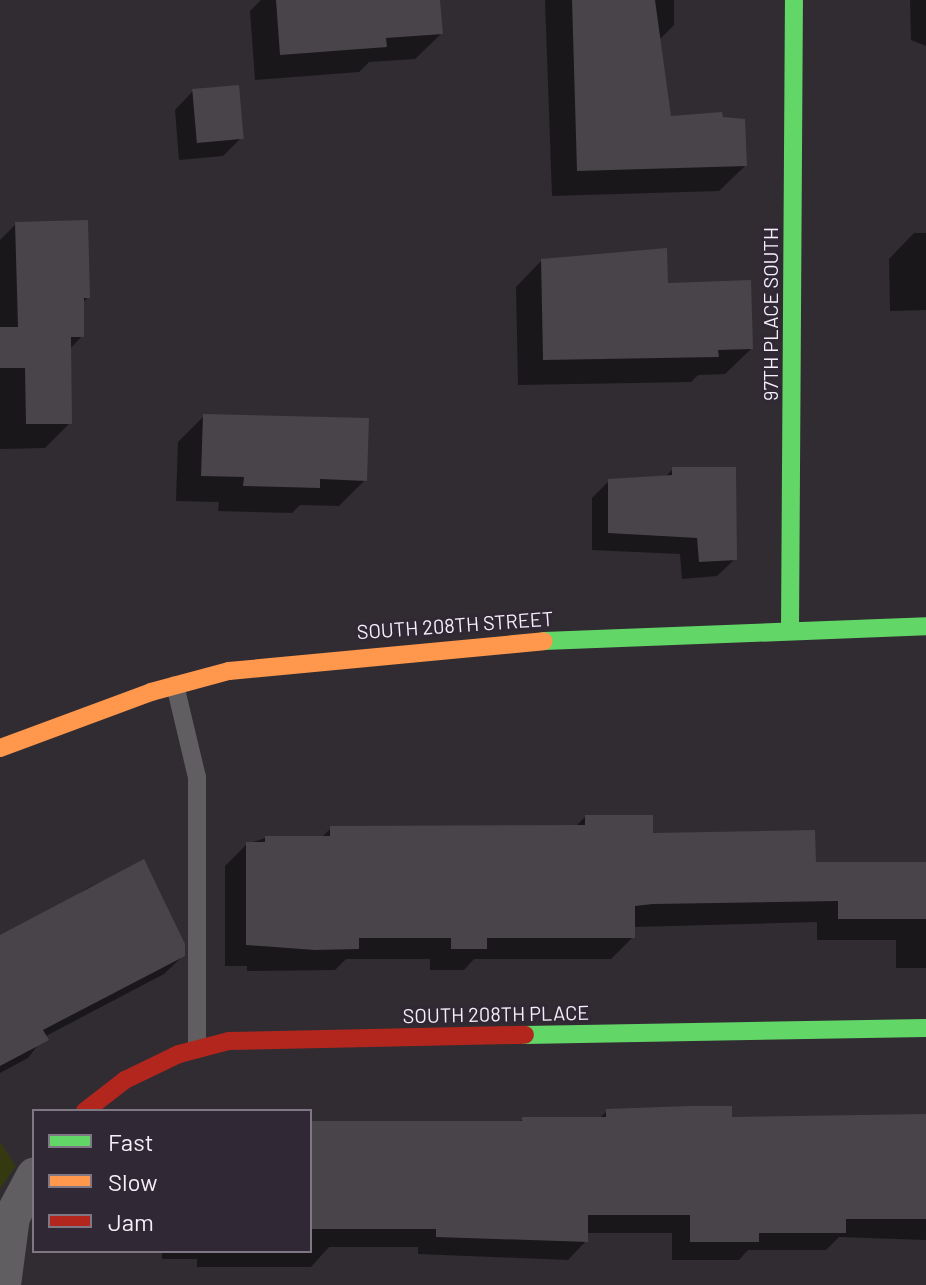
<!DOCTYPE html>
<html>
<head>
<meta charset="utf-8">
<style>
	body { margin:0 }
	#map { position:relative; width:926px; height:1285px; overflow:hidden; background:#302c32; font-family:Barlow,sans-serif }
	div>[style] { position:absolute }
	.green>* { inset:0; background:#353910 }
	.shadow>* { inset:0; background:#0007 }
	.building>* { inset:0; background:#48444a; transform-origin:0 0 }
	.lane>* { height:18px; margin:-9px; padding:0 9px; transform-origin:9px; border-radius:9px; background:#605e61 }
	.street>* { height:36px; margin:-18px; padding:0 18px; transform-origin:18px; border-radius:18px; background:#605e61 }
	.fast>* { height:18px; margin:-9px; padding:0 9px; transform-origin:9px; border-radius:9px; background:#63d668 }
	.slow>* { height:18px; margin:-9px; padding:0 9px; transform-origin:9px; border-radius:9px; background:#ff974d }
	.jam>* { height:18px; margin:-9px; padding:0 9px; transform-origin:9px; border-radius:9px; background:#b3261e }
	span { translate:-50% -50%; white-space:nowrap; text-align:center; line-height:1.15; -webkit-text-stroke:6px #312836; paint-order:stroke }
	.street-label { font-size:20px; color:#f5eff9 }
	.legend { position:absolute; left:32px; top:1109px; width:280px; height:144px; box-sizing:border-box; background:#312836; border:2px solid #7f7884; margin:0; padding:10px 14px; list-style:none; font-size:24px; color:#f5eff9 }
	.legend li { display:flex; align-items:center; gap:16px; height:40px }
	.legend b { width:40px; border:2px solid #7f7884 }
</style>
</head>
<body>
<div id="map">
	<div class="green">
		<i style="clip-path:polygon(0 1142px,16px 1166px,0 1189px)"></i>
	</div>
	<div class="shadow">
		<i style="clip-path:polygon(261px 0,438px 0,441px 34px,415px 59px,369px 62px,359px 72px,255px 80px,250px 11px)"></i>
		<i style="clip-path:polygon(545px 0,674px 0,674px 25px,659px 40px,669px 118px,745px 166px,719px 191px,552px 196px)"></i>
		<i style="clip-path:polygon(910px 0,926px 0,926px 46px,911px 40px)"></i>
		<i style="clip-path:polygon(193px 91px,241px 138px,223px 156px,179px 160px,175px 110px)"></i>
		<i style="clip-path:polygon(16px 224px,88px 297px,82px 304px,82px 336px,69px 350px,70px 423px,45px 448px,0 449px,0 240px)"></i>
		<i style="clip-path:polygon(914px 233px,926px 233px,926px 310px,890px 311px,889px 259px)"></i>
		<i style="clip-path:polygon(541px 261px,666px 285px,751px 349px,725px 374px,698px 375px,691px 382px,518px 385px,516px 287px)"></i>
		<i style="clip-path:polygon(204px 416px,365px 480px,339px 506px,300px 505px,292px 513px,218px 511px,219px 502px,176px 501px,178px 442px)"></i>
		<i style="clip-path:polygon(673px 469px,735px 559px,717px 576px,682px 579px,680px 554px,592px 550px,592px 498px,609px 481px,665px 477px)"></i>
		<i style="clip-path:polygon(585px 817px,651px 835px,814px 864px,926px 864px,926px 968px,896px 968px,896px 940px,817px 940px,817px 922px,633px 927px,633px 937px,611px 959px,474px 959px,464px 970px,430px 970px,430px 959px,346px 959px,335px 970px,247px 971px,247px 966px,225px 966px,225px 866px,247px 844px,265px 838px,321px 838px,331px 828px,575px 827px)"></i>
		<i style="clip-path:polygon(143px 862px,183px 956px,164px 974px,44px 1037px,28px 1058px,0 1073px,0 941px,88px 888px)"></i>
		<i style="clip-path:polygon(607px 1111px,730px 1119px,926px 1117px,926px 1240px,839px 1237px,826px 1250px,748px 1250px,739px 1260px,672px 1260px,672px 1233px,586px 1233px,586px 1241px,568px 1260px,418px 1254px,418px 1247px,329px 1247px,311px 1267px,197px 1267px,197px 1259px,162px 1259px,162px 1251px,310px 1251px,310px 1121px,518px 1123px,523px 1119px,599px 1119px)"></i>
	</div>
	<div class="building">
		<i style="clip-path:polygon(276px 0,440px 0,443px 34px,386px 38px,387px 47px,280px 55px)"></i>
		<i style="clip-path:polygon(572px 0,655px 0,671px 116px,722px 112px,723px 117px,745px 119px,747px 166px,577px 171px)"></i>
		<i style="left:239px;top:85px;width:54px;height:47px;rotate:85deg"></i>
		<i style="clip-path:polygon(88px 220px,90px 298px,84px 298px,84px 337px,71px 337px,72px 424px,26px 424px,25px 368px,0 368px,0 327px,18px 327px,15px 222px)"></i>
		<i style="clip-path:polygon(667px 248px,668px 283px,751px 280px,753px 349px,718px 350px,719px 357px,543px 360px,541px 259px)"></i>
		<i style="clip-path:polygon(203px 414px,369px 418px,367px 481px,320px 479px,320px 488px,243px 486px,244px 477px,201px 476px)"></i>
		<i style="clip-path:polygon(672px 467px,736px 467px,737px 560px,699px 562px,697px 538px,608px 533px,608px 479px,672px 475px)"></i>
		<i style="clip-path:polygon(585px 815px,653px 815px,653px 833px,815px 830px,816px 862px,926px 862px,926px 919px,838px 919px,838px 901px,653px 904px,635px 906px,635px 938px,487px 938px,487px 949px,451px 949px,451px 938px,359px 938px,359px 949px,315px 950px,246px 945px,246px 842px,265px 842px,265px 836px,330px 836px,330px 826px,585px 825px)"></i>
		<i style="clip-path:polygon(144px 859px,185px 944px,185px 956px,43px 1030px,49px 1040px,0 1066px,0 935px)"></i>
		<i style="clip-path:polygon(690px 1106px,732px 1106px,732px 1117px,926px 1114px,926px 1219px,846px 1219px,846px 1233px,759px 1233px,759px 1242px,690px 1242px,690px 1215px,588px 1215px,588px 1242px,436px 1237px,436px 1229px,310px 1229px,310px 1121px,522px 1121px,522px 1117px,606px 1117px,606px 1109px)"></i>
	</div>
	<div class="lane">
		<i style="left:175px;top:685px;width:95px;rotate:76.6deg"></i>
		<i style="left:197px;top:777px;width:272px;rotate:90deg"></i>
	</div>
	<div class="street">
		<i style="left:3px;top:1285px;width:69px;rotate:-82.5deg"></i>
		<i style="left:12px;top:1217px;width:47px;rotate:-61.8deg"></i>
	</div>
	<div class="fast">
		<i style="left:790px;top:629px;width:629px;rotate:-89.64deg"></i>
		<i style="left:544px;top:641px;width:382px;rotate:-2.2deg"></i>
		<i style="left:525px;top:1035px;width:401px;rotate:-1deg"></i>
	</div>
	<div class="slow">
		<i style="left:0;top:748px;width:161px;rotate:-20.3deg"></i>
		<i style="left:151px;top:692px;width:81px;rotate:-15.1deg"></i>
		<i style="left:229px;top:671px;width:316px;rotate:-5.4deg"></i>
	</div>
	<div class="jam">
		<i style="left:85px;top:1111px;width:51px;rotate:-37.8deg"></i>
		<i style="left:125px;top:1080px;width:60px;rotate:-25.7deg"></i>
		<i style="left:179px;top:1054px;width:52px;rotate:-14.6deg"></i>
		<i style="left:229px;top:1041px;width:296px;rotate:-1.2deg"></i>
	</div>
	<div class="street-label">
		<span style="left:770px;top:314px;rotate:-90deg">97TH PLACE SOUTH</span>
		<span style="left:455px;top:625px;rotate:-4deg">SOUTH 208TH STREET</span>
		<span style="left:496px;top:1014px;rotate:-1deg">SOUTH 208TH PLACE</span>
	</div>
	<ul class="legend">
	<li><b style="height:10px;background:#63d668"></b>Fast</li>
	<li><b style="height:10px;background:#ff974d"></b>Slow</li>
	<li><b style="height:10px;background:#b3261e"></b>Jam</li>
	</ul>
</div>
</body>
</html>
